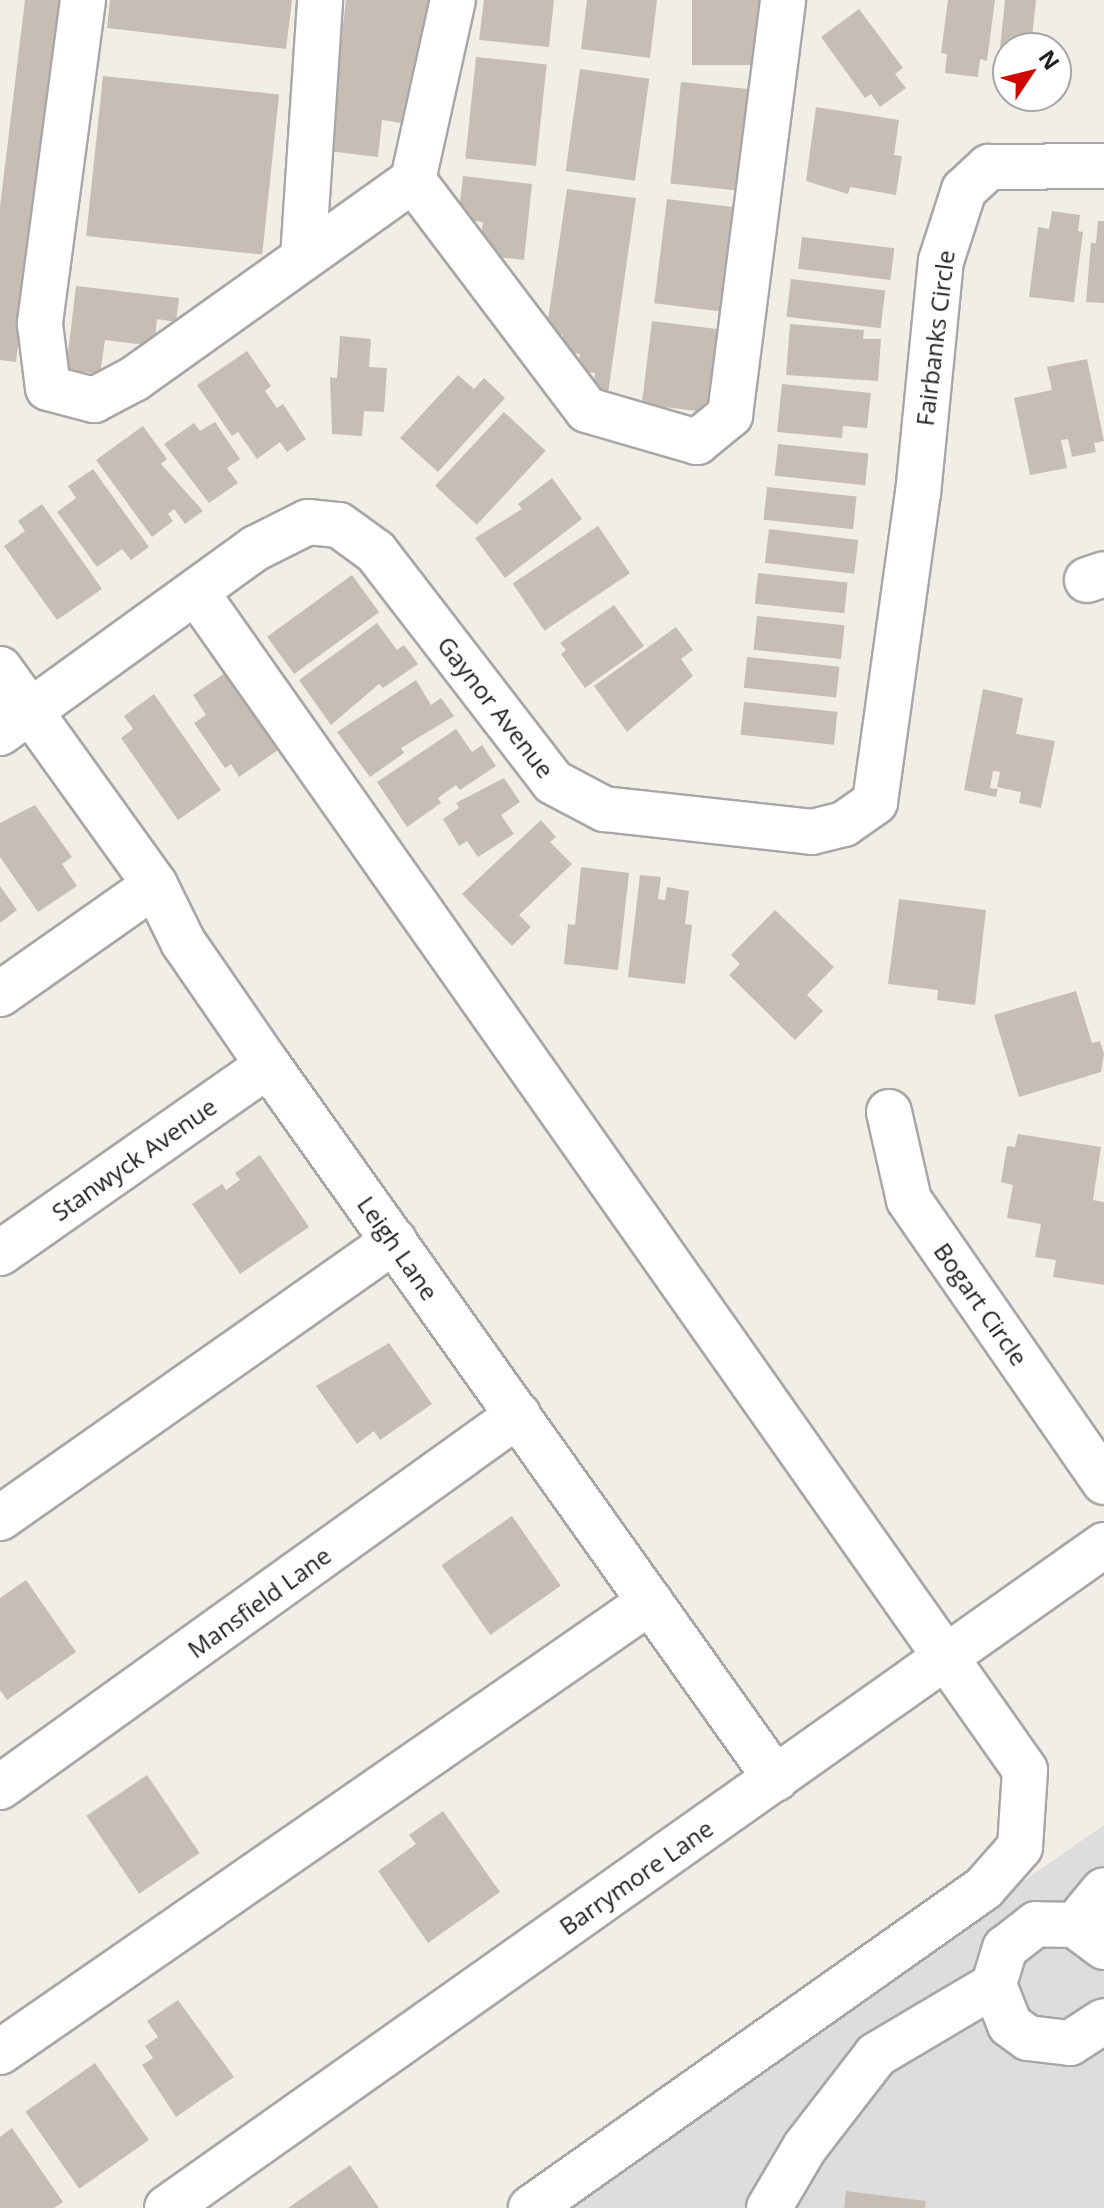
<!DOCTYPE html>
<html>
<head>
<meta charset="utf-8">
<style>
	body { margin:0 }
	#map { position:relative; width:1104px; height:2208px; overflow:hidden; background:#f1eee6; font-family:"Open Sans",sans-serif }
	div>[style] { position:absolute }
	.residential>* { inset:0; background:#dedddd }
	.building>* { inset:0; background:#c6beb5; transform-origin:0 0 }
	.roads { filter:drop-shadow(2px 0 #a7a7a7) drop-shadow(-2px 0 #a7a7a7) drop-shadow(0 2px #a7a7a7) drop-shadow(0 -2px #a7a7a7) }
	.minor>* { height:44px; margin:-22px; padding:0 22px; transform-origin:22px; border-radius:22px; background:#fff }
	span { translate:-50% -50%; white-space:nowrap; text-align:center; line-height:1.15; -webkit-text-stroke:7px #fff; paint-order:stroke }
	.street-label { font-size:24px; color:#202020 }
	.north { position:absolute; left:992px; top:32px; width:80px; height:80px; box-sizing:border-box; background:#fff; border:2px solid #a6a6a6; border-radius:50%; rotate:55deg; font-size:22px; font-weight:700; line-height:32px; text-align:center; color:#202020 }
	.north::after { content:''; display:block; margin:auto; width:28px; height:36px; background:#d00900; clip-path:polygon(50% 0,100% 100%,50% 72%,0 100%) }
</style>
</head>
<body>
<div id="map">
	<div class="residential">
		<i style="clip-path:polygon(1104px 1825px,1104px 2208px,553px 2208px)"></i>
	</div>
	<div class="building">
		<i style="clip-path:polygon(25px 0,60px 0,16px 362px,0 360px,0 207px)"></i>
		<i style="clip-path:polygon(110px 0,292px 0,286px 49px,107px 28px)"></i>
		<i style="clip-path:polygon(346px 0,434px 0,399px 142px,401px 123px,382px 120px,378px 157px,328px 151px)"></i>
		<i style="clip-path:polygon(484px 0,554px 0,549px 47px,479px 40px)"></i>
		<i style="clip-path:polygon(587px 0,657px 0,650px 58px,581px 49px)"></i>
		<i style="left:692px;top:0;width:71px;height:65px"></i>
		<i style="clip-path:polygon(948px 0,995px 0,987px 61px,980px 59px,978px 77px,945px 73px,947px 54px,941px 53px)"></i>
		<i style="clip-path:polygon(1005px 0,1036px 0,1031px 48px,1008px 48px,1008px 77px,997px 76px)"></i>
		<i style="clip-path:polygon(859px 9px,903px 68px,895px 74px,906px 88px,880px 107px,871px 94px,865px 98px,821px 37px)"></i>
		<i style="left:476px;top:57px;width:71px;height:102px;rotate:6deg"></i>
		<i style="left:580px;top:69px;width:70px;height:103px;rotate:8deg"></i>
		<i style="left:103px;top:76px;width:177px;height:161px;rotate:6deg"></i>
		<i style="left:681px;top:82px;width:70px;height:102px;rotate:6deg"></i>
		<i style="clip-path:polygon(816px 107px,899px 120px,894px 155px,902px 156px,896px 195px,850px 187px,848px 194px,806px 181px)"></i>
		<i style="clip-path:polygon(463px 176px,532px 184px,524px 260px,488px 256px,490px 240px,481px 239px,483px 222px,458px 219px)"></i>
		<i style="clip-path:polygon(567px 189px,636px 198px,608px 394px,593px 391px,595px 373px,577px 371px,580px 354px,561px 351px,563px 335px,546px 333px)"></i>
		<i style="left:667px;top:199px;width:72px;height:105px;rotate:7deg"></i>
		<i style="clip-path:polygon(1052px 211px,1080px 215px,1078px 231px,1083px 232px,1074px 302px,1029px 297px,1038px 227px,1049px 229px)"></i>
		<i style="clip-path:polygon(1098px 221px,1104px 221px,1104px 303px,1086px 302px,1091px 243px,1096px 243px)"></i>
		<i style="left:802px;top:237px;width:93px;height:32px;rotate:7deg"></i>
		<i style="left:791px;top:279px;width:95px;height:38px;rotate:7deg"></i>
		<i style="clip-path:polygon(76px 286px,179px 298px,176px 322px,157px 319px,154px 346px,105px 340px,100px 374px,66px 370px)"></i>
		<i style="left:652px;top:321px;width:69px;height:84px;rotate:7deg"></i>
		<i style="clip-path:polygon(790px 324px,864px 330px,863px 339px,881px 339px,878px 381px,786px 375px)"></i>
		<i style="clip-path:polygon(340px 336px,371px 339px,369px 367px,387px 368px,384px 412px,364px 411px,362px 436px,332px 434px,330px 377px,337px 378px)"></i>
		<i style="clip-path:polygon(247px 351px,271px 386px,265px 391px,277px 408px,283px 404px,306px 439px,287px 452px,280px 442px,257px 459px,238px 432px,232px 436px,197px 385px)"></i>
		<i style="clip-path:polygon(1087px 359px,1104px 441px,1094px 443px,1096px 452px,1072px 457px,1068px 439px,1061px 440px,1067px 468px,1030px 475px,1014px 398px,1052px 390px,1047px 367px)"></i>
		<i style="clip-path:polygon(458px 375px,474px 389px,484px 378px,505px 398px,438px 472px,400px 438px)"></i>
		<i style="clip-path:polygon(782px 384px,871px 393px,867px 428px,843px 426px,842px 438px,777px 432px)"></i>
		<i style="left:504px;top:412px;width:57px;height:101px;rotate:43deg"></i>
		<i style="clip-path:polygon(215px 422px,240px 459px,227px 468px,238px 483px,209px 503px,164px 444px,194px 423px,200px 431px)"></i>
		<i style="clip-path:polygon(143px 426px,167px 459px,161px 464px,203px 511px,185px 524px,174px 509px,168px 514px,173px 521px,152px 537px,96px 460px)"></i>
		<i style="left:778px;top:444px;width:91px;height:32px;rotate:6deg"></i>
		<i style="clip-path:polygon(93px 469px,149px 547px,131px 560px,122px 549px,97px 567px,57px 512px,76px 498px,68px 486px)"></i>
		<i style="clip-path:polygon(552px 478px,582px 519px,505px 578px,475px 538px,522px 509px,518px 504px)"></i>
		<i style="left:767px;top:487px;width:90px;height:33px;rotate:6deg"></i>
		<i style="clip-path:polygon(42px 504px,102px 589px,57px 620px,4px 546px,25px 531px,18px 521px)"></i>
		<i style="left:598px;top:526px;width:57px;height:103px;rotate:56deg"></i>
		<i style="left:769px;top:529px;width:90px;height:34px;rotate:7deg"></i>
		<i style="left:758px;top:573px;width:90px;height:31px;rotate:6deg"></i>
		<i style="left:352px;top:575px;width:46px;height:105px;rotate:54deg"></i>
		<i style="clip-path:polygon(614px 605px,644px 646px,585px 688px,561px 654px,566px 650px,560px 643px)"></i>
		<i style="left:757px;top:616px;width:88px;height:34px;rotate:6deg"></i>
		<i style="clip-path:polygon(377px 623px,397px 650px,404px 645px,418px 664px,383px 688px,379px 684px,331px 725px,299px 680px)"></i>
		<i style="clip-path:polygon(676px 627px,693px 650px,681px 659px,693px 676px,627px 732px,594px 686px)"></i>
		<i style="left:747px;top:657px;width:93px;height:31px;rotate:6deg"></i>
		<i style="clip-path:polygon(228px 671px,281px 748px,239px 777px,231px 764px,225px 768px,194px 723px,206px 715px,193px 695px)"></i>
		<i style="clip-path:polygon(416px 680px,431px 705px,441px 698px,454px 716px,401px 748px,404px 753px,370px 777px,337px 732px)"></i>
		<i style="clip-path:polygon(983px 689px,1023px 698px,1016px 734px,1055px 741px,1041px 808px,1019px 803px,1021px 792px,997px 787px,1000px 772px,993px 771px,990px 788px,998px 789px,996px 797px,964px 790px)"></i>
		<i style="clip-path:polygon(154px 694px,221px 790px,178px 820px,121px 738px,133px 729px,124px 716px)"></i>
		<i style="left:744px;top:702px;width:94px;height:33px;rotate:6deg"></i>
		<i style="clip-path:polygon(456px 729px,472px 752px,482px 745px,496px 766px,460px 790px,456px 785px,438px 798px,441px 803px,407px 827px,377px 782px)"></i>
		<i style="clip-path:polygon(504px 778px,520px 802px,501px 815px,514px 834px,478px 857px,467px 841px,459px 846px,443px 819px,459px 808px,456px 803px)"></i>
		<i style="clip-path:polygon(35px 805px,72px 857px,62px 864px,77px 886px,38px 912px,0 857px,0 823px)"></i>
		<i style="clip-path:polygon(541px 820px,556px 837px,550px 842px,572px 864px,519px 915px,531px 927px,512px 946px,462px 894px)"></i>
		<i style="clip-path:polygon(581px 867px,629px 873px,618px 970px,564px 964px,568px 924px,575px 925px)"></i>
		<i style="clip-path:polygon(640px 875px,661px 877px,658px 899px,665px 900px,667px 887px,689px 891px,685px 924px,692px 925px,685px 984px,628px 977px)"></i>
		<i style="clip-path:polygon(0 886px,17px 910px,0 923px)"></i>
		<i style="clip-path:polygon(899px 899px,986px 910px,975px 1005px,937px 1000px,938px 990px,888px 984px)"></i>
		<i style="clip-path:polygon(775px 910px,834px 967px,807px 995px,823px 1011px,795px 1040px,729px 975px,740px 964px,731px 955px)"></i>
		<i style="clip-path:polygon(1076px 991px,1092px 1043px,1100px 1041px,1104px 1054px,1101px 1072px,1019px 1097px,994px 1015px)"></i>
		<i style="clip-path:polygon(1018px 1134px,1101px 1147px,1093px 1200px,1104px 1202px,1104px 1285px,1053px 1277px,1056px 1260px,1035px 1257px,1041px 1224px,1007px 1218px,1013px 1185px,1001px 1182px,1007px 1146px,1015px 1147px)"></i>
		<i style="clip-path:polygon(260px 1155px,309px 1227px,240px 1274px,192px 1204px,222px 1184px,226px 1190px,240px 1180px,235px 1173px)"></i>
		<i style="clip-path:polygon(389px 1343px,432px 1404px,380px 1440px,374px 1431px,357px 1444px,316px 1386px)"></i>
		<i style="left:512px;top:1516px;width:85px;height:86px;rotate:55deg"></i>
		<i style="clip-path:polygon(26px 1580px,76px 1652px,7px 1700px,0 1690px,0 1598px)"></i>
		<i style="left:147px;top:1775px;width:94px;height:73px;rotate:56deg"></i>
		<i style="clip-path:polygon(443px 1811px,500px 1892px,428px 1943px,378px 1871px,416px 1844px,409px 1835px)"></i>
		<i style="clip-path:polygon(178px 2000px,234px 2077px,176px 2117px,142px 2065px,153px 2058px,145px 2046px,158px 2037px,147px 2021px)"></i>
		<i style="left:95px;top:2063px;width:94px;height:85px;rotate:55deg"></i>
		<i style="clip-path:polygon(12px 2128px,63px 2202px,54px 2208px,0 2208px,0 2137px)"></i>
		<i style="clip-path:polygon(350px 2165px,379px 2208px,288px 2208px)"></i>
		<i style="clip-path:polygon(846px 2191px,926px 2201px,925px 2208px,844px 2208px)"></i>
	</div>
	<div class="roads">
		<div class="minor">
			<i style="left:83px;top:0;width:327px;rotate:97.6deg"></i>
			<i style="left:40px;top:324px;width:64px;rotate:82.9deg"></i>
			<i style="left:48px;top:388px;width:48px;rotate:14.6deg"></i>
			<i style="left:94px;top:400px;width:45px;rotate:-27.7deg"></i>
			<i style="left:134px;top:379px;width:343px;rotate:-35.5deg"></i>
			<i style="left:413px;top:180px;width:184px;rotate:-77.5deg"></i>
			<i style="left:413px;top:180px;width:288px;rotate:52.9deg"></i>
			<i style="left:587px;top:410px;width:115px;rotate:16.2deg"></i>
			<i style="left:697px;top:442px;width:43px;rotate:-39.3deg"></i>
			<i style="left:730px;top:415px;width:418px;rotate:-82.7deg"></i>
			<i style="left:303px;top:258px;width:259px;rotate:-86.2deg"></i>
			<i style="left:1087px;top:580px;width:18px;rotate:-19deg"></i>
			<i style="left:196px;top:592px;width:1440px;rotate:54.86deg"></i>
			<i style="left:1025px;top:1770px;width:77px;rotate:93.7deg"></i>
			<i style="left:1020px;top:1847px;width:55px;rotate:131.3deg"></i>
			<i style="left:984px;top:1888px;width:555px;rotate:144.76deg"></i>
			<i style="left:0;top:669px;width:266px;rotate:54.3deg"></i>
			<i style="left:155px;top:885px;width:64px;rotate:63.8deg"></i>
			<i style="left:183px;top:942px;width:150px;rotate:55.4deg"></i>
			<i style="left:268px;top:1065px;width:876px;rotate:54.57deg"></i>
			<i style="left:0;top:733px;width:316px;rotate:-35.9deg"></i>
			<i style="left:256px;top:548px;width:58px;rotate:-26.6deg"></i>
			<i style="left:308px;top:522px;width:31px;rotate:6deg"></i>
			<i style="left:339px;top:525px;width:46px;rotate:36.1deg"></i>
			<i style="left:376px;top:552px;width:290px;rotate:52.4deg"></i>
			<i style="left:553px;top:782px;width:58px;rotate:27.9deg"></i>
			<i style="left:604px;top:809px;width:209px;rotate:6.3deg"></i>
			<i style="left:812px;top:832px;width:33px;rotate:-14deg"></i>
			<i style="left:844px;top:824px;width:38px;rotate:-35deg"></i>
			<i style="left:875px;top:802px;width:311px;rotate:-82.1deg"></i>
			<i style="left:918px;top:494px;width:234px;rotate:-84.4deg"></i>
			<i style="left:941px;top:261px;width:75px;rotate:-72.1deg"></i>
			<i style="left:964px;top:190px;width:34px;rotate:-43deg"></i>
			<i style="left:989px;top:167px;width:115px;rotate:-0.5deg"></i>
			<i style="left:0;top:994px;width:189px;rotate:-35.1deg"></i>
			<i style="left:889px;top:1112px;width:90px;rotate:77.2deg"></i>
			<i style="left:909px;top:1200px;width:343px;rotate:55.3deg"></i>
			<i style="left:0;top:1253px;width:327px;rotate:-35deg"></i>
			<i style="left:0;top:1518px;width:482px;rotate:-35.1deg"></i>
			<i style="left:0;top:1787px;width:638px;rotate:-35.68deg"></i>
			<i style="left:1075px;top:1925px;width:45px;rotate:-50.4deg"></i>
			<i style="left:1104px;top:1947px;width:36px;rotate:-143deg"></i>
			<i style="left:1075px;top:1925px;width:39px;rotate:-179deg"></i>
			<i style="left:1036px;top:1924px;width:39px;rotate:142deg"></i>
			<i style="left:1005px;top:1948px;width:39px;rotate:107deg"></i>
			<i style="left:994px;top:1985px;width:43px;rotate:68.2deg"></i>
			<i style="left:1010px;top:2025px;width:22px;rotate:36deg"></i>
			<i style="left:1028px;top:2038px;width:42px;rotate:6.8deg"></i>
			<i style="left:1070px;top:2043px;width:40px;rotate:-32.9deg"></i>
			<i style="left:0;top:2052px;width:791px;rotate:-34.7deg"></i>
			<i style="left:167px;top:2208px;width:1148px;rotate:-35.28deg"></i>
			<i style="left:769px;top:2208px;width:71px;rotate:-59.5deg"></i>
			<i style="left:805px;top:2147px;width:116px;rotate:-52.3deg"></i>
			<i style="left:876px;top:2055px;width:137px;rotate:-30.7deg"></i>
		</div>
	</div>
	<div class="street-label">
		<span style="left:935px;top:338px;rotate:-83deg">Fairbanks Circle</span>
		<span style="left:496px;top:707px;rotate:52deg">Gaynor Avenue</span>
		<span style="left:134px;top:1159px;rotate:-35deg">Stanwyck Avenue</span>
		<span style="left:398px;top:1248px;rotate:55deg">Leigh Lane</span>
		<span style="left:981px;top:1304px;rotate:55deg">Bogart Circle</span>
		<span style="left:259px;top:1602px;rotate:-36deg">Mansfield Lane</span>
		<span style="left:636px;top:1877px;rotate:-35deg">Barrymore Lane</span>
	</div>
	<div class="north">N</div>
</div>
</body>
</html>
